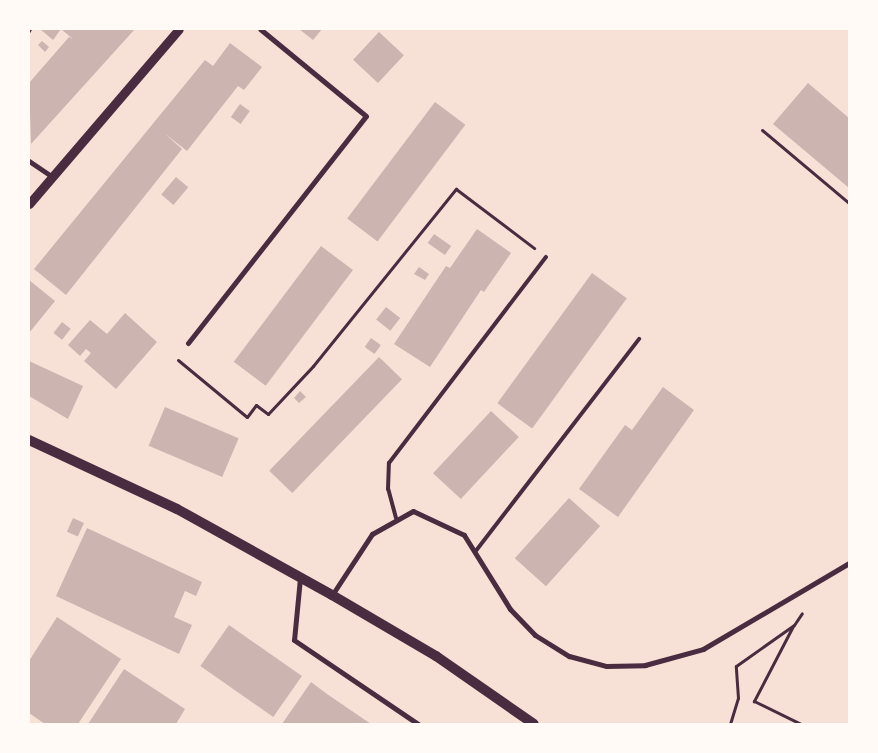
<!DOCTYPE html>
<html>
<head>
<meta charset="utf-8">
<style>
	body { margin:0 }
	#map { position:relative; width:878px; height:753px; overflow:hidden; background:#f7e1d7; font-family:"Fira Sans Condensed",sans-serif }
	div>[style] { position:absolute }
	.building>* { inset:0; background:#ccb4b1; transform-origin:0 0 }
	.path>* { height:3px; margin:-1.5px; padding:0 1.5px; transform-origin:1.5px; border-radius:1.5px; background:#4a2c40 }
	.service>* { height:4px; margin:-2px; padding:0 2px; transform-origin:2px; border-radius:2px; background:#4a2c40 }
	.minor>* { height:5px; margin:-2.5px; padding:0 2.5px; transform-origin:2.5px; border-radius:2.5px; background:#4a2c40 }
	.tertiary>* { height:9px; margin:-4.5px; padding:0 4.5px; transform-origin:4.5px; border-radius:4.5px; background:#4a2c40 }
	.secondary>* { height:10px; margin:-5px; padding:0 5px; transform-origin:5px; border-radius:5px; background:#4a2c40 }
	span { translate:-50% -50%; white-space:nowrap; text-align:center; line-height:1.15; -webkit-text-stroke:4.5px #fffaf5; paint-order:stroke }
	.frame { position:absolute; inset:0; border:30px solid #fffaf5; pointer-events:none }
</style>
</head>
<body>
<div id="map">
	<div class="building">
		<i style="clip-path:polygon(40px 29px,135px 29px,31px 144px,29px 83px,69px 37px,73px 39px,61px 29px,53px 40px)"></i>
		<i style="clip-path:polygon(299px 29px,322px 29px,313px 40px)"></i>
		<i style="left:379px;top:32px;width:34px;height:38px;rotate:43deg"></i>
		<i style="clip-path:polygon(42px 41px,49px 47px,45px 52px,38px 45px)"></i>
		<i style="clip-path:polygon(230px 43px,262px 67px,244px 90px,238px 86px,187px 151px,164px 133px,182px 149px,66px 295px,34px 269px,205px 60px,213px 66px)"></i>
		<i style="clip-path:polygon(808px 83px,849px 118px,849px 188px,773px 124px)"></i>
		<i style="left:435px;top:102px;width:38px;height:146px;rotate:37deg"></i>
		<i style="left:240px;top:104px;width:12px;height:16px;rotate:35deg"></i>
		<i style="left:176px;top:177px;width:16px;height:23px;rotate:40deg"></i>
		<i style="clip-path:polygon(477px 229px,511px 253px,484px 292px,481px 290px,430px 367px,394px 344px,446px 266px,450px 268px)"></i>
		<i style="left:434px;top:234px;width:21px;height:11px;rotate:35deg"></i>
		<i style="left:321px;top:246px;width:40px;height:145px;rotate:37deg"></i>
		<i style="clip-path:polygon(419px 267px,429px 274px,425px 280px,414px 274px)"></i>
		<i style="left:592px;top:273px;width:43px;height:161px;rotate:36deg"></i>
		<i style="clip-path:polygon(29px 280px,55px 301px,29px 333px)"></i>
		<i style="left:386px;top:307px;width:18px;height:16px;rotate:38deg"></i>
		<i style="clip-path:polygon(125px 313px,157px 342px,116px 389px,84px 361px,91px 353px,86px 349px,80px 356px,68px 345px,90px 320px,107px 334px)"></i>
		<i style="left:62px;top:322px;width:11px;height:14px;rotate:38deg"></i>
		<i style="left:371px;top:338px;width:12px;height:11px;rotate:35deg"></i>
		<i style="left:379px;top:357px;width:32px;height:158px;rotate:44deg"></i>
		<i style="clip-path:polygon(29px 361px,83px 386px,68px 419px,29px 396px)"></i>
		<i style="clip-path:polygon(663px 387px,694px 410px,618px 517px,579px 489px,625px 425px,632px 430px)"></i>
		<i style="clip-path:polygon(300px 391px,306px 397px,299px 403px,294px 398px)"></i>
		<i style="left:165px;top:407px;width:80px;height:42px;rotate:23deg"></i>
		<i style="left:491px;top:411px;width:38px;height:85px;rotate:43deg"></i>
		<i style="left:569px;top:498px;width:42px;height:81px;rotate:42deg"></i>
		<i style="left:73px;top:518px;width:12px;height:15px;rotate:24deg"></i>
		<i style="clip-path:polygon(87px 528px,202px 582px,196px 596px,185px 591px,174px 617px,192px 625px,179px 654px,56px 596px)"></i>
		<i style="clip-path:polygon(57px 617px,121px 659px,78px 724px,45px 724px,29px 713px,29px 661px)"></i>
		<i style="left:229px;top:625px;width:89px;height:50px;rotate:35deg"></i>
		<i style="clip-path:polygon(124px 669px,185px 709px,176px 724px,88px 724px)"></i>
		<i style="clip-path:polygon(311px 682px,327px 694px,371px 724px,282px 724px)"></i>
	</div>
	<div class="path">
		<i style="left:762px;top:130px;width:114px;rotate:40deg"></i>
		<i style="left:178px;top:360px;width:89px;rotate:39.6deg"></i>
		<i style="left:247px;top:417px;width:15px;rotate:-53deg"></i>
		<i style="left:256px;top:405px;width:15px;rotate:37deg"></i>
		<i style="left:268px;top:414px;width:66px;rotate:-46.8deg"></i>
		<i style="left:313px;top:366px;width:228px;rotate:-51.1deg"></i>
		<i style="left:456px;top:189px;width:98px;rotate:37.1deg"></i>
		<i style="left:793px;top:626px;width:85px;rotate:117.5deg"></i>
		<i style="left:754px;top:701px;width:52px;rotate:26.1deg"></i>
		<i style="left:730px;top:724px;width:27px;rotate:-73deg"></i>
		<i style="left:738px;top:698px;width:32px;rotate:-94deg"></i>
		<i style="left:736px;top:666px;width:71px;rotate:-35.3deg"></i>
		<i style="left:794px;top:625px;width:14px;rotate:-56deg"></i>
	</div>
	<div class="service">
		<i style="left:29px;top:31px;width:2px;rotate:-63deg"></i>
		<i style="left:396px;top:518px;width:30px;rotate:-105deg"></i>
		<i style="left:388px;top:489px;width:26px;rotate:-88deg"></i>
		<i style="left:389px;top:463px;width:259px;rotate:-52.7deg"></i>
		<i style="left:475px;top:552px;width:269px;rotate:-52.4deg"></i>
	</div>
	<div class="minor">
		<i style="left:29px;top:161px;width:25px;rotate:34deg"></i>
		<i style="left:188px;top:343px;width:288px;rotate:-51.9deg"></i>
		<i style="left:366px;top:116px;width:137px;rotate:-140.6deg"></i>
		<i style="left:300px;top:578px;width:62px;rotate:95.5deg"></i>
		<i style="left:294px;top:640px;width:150px;rotate:34.1deg"></i>
		<i style="left:332px;top:595px;width:73px;rotate:-56.7deg"></i>
		<i style="left:372px;top:534px;width:47px;rotate:-29.3deg"></i>
		<i style="left:413px;top:511px;width:56px;rotate:25.2deg"></i>
		<i style="left:464px;top:535px;width:87px;rotate:58.1deg"></i>
		<i style="left:510px;top:609px;width:36px;rotate:46deg"></i>
		<i style="left:535px;top:635px;width:40px;rotate:32deg"></i>
		<i style="left:569px;top:656px;width:38px;rotate:15deg"></i>
		<i style="left:606px;top:666px;width:39px;rotate:-1deg"></i>
		<i style="left:645px;top:665px;width:60px;rotate:-15.4deg"></i>
		<i style="left:703px;top:649px;width:169px;rotate:-30.5deg"></i>
	</div>
	<div class="tertiary">
		<i style="left:29px;top:204px;width:230px;rotate:-49.4deg"></i>
	</div>
	<div class="secondary">
		<i style="left:29px;top:440px;width:163px;rotate:25deg"></i>
		<i style="left:177px;top:509px;width:177px;rotate:29deg"></i>
		<i style="left:332px;top:595px;width:121px;rotate:30.4deg"></i>
		<i style="left:436px;top:656px;width:119px;rotate:34.8deg"></i>
	</div>
	<div class="frame"></div>
</div>
</body>
</html>
